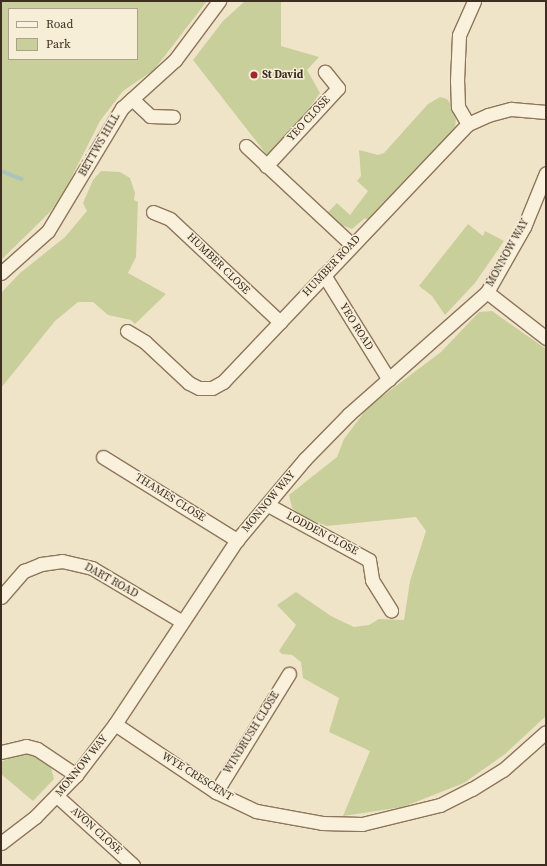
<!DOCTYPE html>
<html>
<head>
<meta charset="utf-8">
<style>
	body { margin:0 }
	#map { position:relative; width:547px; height:866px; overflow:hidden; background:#f0e4c8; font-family:"Source Serif 4",serif }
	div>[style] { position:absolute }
	.green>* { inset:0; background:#c9cf9b }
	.stream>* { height:3.5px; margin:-1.75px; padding:0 1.75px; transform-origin:1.75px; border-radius:1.75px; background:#a9c4bc }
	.roads { filter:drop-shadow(1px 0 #8d765c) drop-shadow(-1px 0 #8d765c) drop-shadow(0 1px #8d765c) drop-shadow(0 -1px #8d765c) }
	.minor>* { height:13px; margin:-6.5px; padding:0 6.5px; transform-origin:6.5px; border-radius:6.5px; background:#faf1dc }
	.dots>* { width:11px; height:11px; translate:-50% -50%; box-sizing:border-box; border:2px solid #f7eed8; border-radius:50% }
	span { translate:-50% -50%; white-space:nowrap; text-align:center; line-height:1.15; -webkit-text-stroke:3px #f7eed8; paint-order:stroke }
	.poi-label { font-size:11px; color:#3d2e20; font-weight:700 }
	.left { translate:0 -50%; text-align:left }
	.street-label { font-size:11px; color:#3d2e20 }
	.frame { position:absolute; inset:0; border:2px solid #3d2e20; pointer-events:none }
	.legend { position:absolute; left:8px; top:8px; width:130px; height:52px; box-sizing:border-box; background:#f7eed8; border:1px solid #ada18e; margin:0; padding:5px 7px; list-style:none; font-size:12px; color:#3d2e20 }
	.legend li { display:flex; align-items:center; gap:8px; height:20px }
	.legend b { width:20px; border:1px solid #ada18e }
</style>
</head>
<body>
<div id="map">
	<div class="green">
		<i style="clip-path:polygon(evenodd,1px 1px,207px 1px,154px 70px,123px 91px,100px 121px,62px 196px,50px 212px,1px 260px,1px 1px,9px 9px,137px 9px,137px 59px,9px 59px,9px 9px)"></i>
		<i style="clip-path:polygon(245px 1px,281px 1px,281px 46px,319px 57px,307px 70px,320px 93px,302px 118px,267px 155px,193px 60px,223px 21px)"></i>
		<i style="clip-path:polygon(440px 97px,447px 99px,452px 106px,456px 117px,455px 129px,368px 220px,365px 218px,352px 229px,341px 225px,327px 213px,337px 203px,350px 215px,368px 191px,357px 181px,361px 176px,359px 150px,378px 155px,384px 153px,428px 104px)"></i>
		<i style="clip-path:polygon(101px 171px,120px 172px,130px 178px,135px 193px,134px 200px,138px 202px,136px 257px,128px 273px,166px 294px,135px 324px,131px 320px,108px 315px,93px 302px,78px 302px,55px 321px,1px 388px,1px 293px,20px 273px,65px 237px,87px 211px,83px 203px,93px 180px)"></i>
		<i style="clip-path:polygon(468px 224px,483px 236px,485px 231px,504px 241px,475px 283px,445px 315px,432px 296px,419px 286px)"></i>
		<i style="clip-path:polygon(492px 311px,546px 349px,546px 716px,505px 754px,464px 783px,403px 807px,343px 816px,370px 751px,329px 732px,339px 698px,303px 678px,301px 662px,292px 655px,282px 654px,279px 651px,296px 625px,277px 605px,296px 592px,331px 616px,354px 627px,369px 625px,379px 619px,404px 620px,410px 581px,426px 531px,416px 517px,327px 526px,303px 517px,292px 508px,289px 495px,337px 457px,344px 439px,368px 407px,441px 352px,479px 312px)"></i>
		<i style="clip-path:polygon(21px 753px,37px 756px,50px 763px,54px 779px,33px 801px,1px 774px,1px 762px)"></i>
	</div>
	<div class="stream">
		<i style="left:1px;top:171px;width:22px;rotate:21deg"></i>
	</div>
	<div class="roads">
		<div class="minor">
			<i style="left:132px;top:99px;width:25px;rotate:43deg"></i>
			<i style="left:150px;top:116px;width:23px;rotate:2deg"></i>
			<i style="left:468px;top:124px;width:20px;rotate:-120deg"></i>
			<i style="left:458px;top:107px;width:26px;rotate:-92deg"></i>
			<i style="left:457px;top:81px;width:46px;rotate:-87.5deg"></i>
			<i style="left:459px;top:35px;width:37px;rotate:-66deg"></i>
			<i style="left:246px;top:146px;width:145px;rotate:43deg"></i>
			<i style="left:266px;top:166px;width:106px;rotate:-47.3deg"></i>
			<i style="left:338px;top:88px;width:21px;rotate:-129deg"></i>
			<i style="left:153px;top:212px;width:18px;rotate:22deg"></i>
			<i style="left:170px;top:219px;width:151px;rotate:43.1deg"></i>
			<i style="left:1px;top:273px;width:63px;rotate:-41.8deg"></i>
			<i style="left:48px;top:231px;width:144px;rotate:-59deg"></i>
			<i style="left:122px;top:108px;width:72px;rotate:-42.2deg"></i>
			<i style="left:175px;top:60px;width:74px;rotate:-53.3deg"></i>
			<i style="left:324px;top:275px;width:123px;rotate:58.2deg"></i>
			<i style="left:487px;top:292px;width:75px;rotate:37.9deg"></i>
			<i style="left:127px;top:331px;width:21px;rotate:31deg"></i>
			<i style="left:145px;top:342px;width:60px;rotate:43deg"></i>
			<i style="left:189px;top:383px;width:11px;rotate:27deg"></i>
			<i style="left:199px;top:388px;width:13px"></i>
			<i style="left:212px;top:388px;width:13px;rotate:-29deg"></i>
			<i style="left:223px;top:382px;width:356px;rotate:-46.5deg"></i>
			<i style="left:468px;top:124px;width:22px;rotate:-24deg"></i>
			<i style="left:488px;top:115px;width:24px;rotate:-15deg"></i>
			<i style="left:511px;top:109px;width:35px;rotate:5deg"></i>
			<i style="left:103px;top:457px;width:158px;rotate:31.8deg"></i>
			<i style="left:268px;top:505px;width:115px;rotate:28.6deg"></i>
			<i style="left:369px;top:560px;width:20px;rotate:81deg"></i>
			<i style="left:372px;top:580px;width:36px;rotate:58deg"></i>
			<i style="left:1px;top:597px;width:35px;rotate:-49deg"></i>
			<i style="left:24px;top:571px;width:18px;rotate:-22deg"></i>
			<i style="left:41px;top:564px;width:21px;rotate:-8deg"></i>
			<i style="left:62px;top:561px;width:31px;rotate:13deg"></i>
			<i style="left:92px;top:568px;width:104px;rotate:30.8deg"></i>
			<i style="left:115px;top:724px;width:122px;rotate:34deg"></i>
			<i style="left:216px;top:792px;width:44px;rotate:25.4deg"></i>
			<i style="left:256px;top:811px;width:67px;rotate:10.3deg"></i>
			<i style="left:322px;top:823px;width:40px;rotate:1.4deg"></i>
			<i style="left:362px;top:824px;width:80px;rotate:-13.7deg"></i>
			<i style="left:440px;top:805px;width:36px;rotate:-27deg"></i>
			<i style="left:472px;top:789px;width:36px;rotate:-32deg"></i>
			<i style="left:503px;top:770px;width:57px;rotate:-41.5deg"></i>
			<i style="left:1px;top:752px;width:26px;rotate:-13deg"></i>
			<i style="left:26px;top:746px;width:11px;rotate:15deg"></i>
			<i style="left:37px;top:749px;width:47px;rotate:33.7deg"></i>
			<i style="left:216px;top:792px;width:139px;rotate:-58.3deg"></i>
			<i style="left:58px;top:797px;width:101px;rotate:42.2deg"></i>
			<i style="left:1px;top:843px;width:43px;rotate:-37.4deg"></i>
			<i style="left:35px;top:817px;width:59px;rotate:-45.7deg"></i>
			<i style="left:76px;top:775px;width:64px;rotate:-52.6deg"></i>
			<i style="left:115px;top:724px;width:221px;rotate:-56.5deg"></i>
			<i style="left:237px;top:540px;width:106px;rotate:-50deg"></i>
			<i style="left:305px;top:459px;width:63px;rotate:-45.6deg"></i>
			<i style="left:349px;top:414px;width:184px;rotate:-41.5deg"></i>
			<i style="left:487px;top:292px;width:75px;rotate:-60.4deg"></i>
			<i style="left:524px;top:227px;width:58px;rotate:-67.8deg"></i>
		</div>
	</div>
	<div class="dots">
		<i style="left:254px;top:75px;background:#9e2a2b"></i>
	</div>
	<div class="poi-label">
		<span class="left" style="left:262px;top:75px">St David</span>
	</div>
	<div class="street-label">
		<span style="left:309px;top:119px;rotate:-47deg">YEO CLOSE</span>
		<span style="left:100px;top:145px;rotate:-60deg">BETTWS HILL</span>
		<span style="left:508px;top:253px;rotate:-61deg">MONNOW WAY</span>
		<span style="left:218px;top:264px;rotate:44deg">HUMBER CLOSE</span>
		<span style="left:332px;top:266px;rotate:-47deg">HUMBER ROAD</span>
		<span style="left:356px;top:327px;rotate:58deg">YEO ROAD</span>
		<span style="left:170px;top:498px;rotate:32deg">THAMES CLOSE</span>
		<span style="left:269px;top:502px;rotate:-50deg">MONNOW WAY</span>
		<span style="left:322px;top:534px;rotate:28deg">LODDEN CLOSE</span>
		<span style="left:111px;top:581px;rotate:29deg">DART ROAD</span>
		<span style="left:252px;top:733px;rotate:-58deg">WINDRUSH CLOSE</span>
		<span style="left:82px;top:766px;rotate:-51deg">MONNOW WAY</span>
		<span style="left:197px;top:777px;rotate:32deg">WYE CRESCENT</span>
		<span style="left:96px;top:831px;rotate:42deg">AVON CLOSE</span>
	</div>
	<div class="frame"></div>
	<ul class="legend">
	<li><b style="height:5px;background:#faf1dc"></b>Road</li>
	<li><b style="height:11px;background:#c9cf9b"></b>Park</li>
	</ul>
</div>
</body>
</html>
